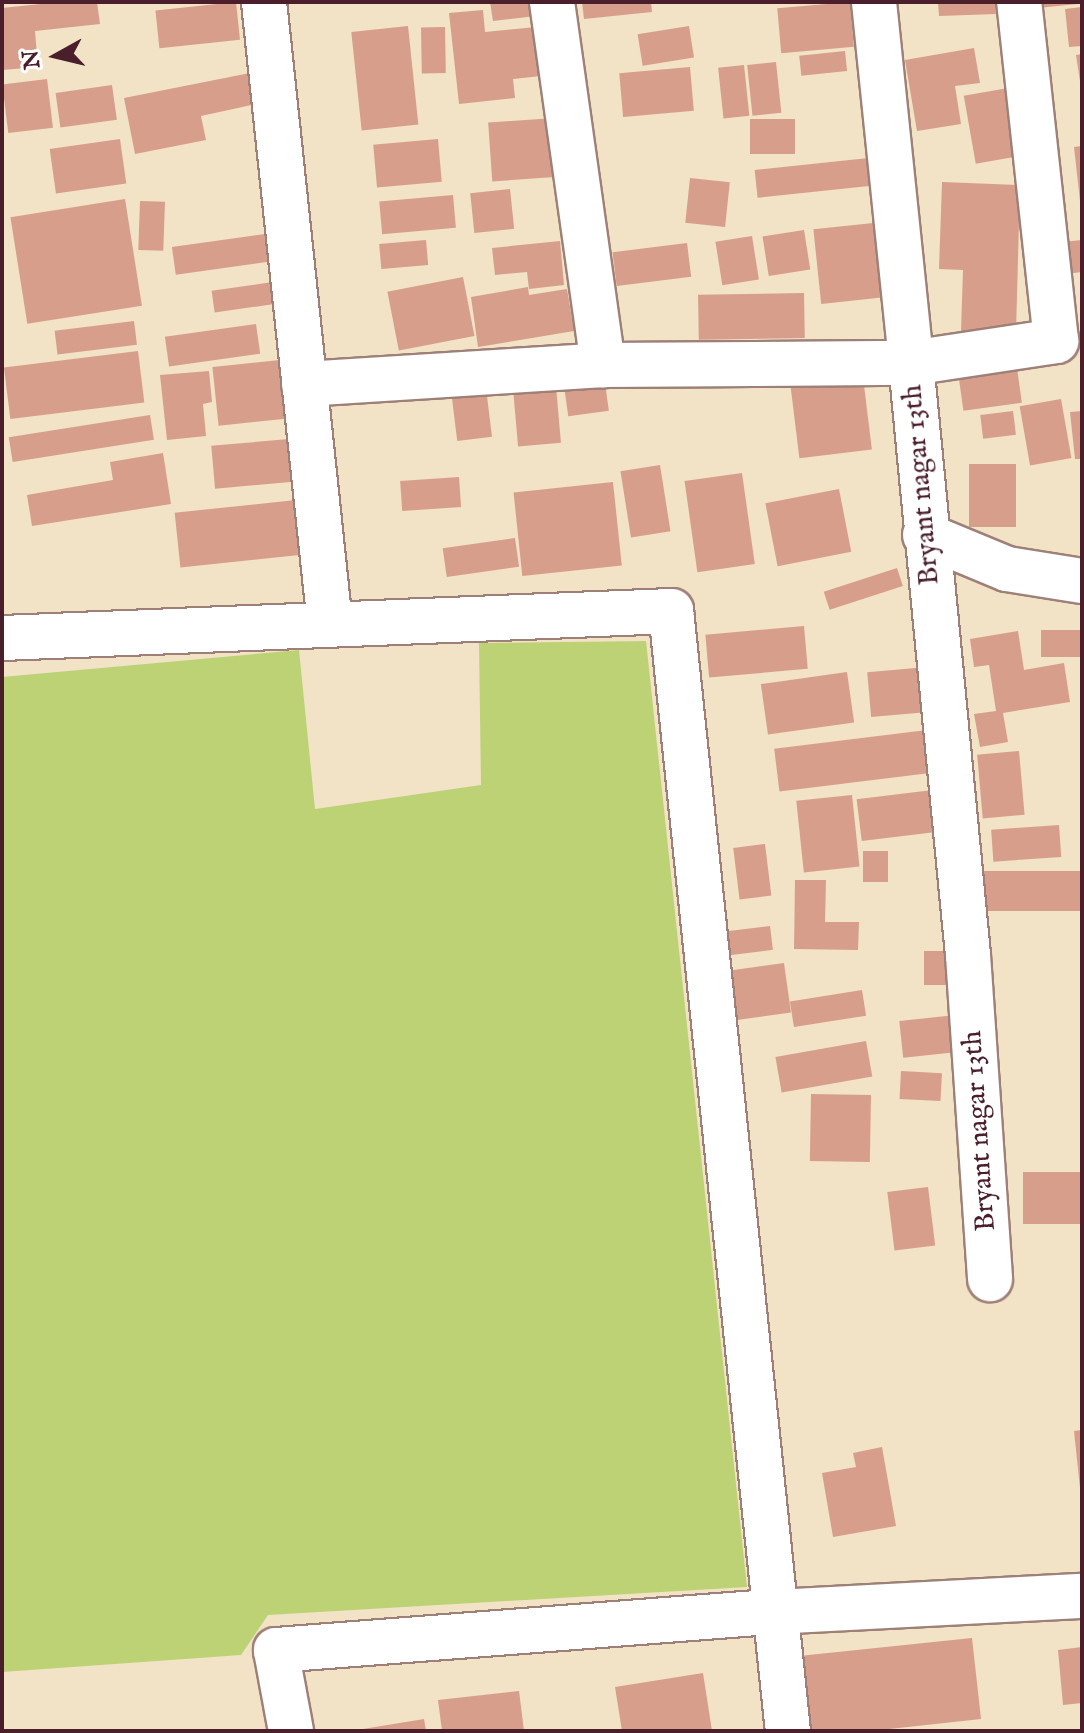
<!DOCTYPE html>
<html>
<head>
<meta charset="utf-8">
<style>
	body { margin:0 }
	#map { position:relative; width:1084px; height:1733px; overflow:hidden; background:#f2e2c6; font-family:"IM FELL English",serif }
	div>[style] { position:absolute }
	.green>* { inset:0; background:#bcd275 }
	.building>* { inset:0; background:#d79e8b; transform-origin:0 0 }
	.roads { filter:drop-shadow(2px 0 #9e8078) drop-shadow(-2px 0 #9e8078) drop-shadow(0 2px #9e8078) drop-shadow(0 -2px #9e8078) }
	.minor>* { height:44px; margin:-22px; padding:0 22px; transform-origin:22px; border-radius:22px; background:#fff }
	span { translate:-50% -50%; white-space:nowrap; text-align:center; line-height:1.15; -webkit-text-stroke:6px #fff; paint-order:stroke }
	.street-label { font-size:28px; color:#4a1f2b }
	.frame { position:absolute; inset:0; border:4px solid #4a1f2b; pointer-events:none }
	.north { position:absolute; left:16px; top:16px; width:80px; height:80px; -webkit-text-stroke:6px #fff; paint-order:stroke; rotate:262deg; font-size:22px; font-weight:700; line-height:32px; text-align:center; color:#4a1f2b }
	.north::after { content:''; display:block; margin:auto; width:28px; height:36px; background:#4a1f2b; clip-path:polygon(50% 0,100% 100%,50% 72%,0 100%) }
</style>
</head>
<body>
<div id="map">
	<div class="green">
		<i style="clip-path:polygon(646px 641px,747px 1587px,268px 1615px,241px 1655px,2px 1672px,2px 677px,299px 650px,315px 809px,481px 785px,479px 643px)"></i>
	</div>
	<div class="building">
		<i style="clip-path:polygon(60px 2px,97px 2px,100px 24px,35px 31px,38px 67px,2px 70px,2px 8px)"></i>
		<i style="left:236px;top:2px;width:38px;height:81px;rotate:84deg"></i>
		<i style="clip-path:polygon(490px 2px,535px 2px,536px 16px,493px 21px)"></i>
		<i style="clip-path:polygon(582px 2px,651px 2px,652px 12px,584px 19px)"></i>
		<i style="left:850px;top:2px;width:45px;height:73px;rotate:85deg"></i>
		<i style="clip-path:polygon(938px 2px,995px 2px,996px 14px,939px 16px)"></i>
		<i style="clip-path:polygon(1037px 2px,1078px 2px,1078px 4px,1038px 8px)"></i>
		<i style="clip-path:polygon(1082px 7px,1082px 46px,1069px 47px,1065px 9px)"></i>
		<i style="clip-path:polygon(483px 10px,485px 32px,546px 26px,551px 75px,513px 79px,515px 98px,459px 104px,449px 13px)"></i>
		<i style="left:408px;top:26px;width:99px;height:57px;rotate:84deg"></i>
		<i style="left:689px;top:26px;width:32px;height:52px;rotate:81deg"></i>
		<i style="left:445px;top:27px;width:46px;height:24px;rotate:89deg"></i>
		<i style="clip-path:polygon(974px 48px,980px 83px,955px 86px,961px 124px,917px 131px,905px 60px)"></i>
		<i style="left:845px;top:51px;width:20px;height:46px;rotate:84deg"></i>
		<i style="clip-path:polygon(1082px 54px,1082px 81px,1080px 81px,1076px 55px)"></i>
		<i style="left:776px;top:62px;width:51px;height:29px;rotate:84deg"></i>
		<i style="left:744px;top:65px;width:51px;height:26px;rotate:84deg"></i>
		<i style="left:690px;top:67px;width:44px;height:71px;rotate:85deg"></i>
		<i style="clip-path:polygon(250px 73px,256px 104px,201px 116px,206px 140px,135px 154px,124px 98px)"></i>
		<i style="left:47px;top:79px;width:49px;height:45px;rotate:83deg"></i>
		<i style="left:112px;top:85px;width:35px;height:57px;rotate:82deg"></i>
		<i style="left:1014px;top:87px;width:69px;height:51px;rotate:80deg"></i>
		<i style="left:554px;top:118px;width:59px;height:66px;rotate:86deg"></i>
		<i style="left:750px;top:119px;width:45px;height:35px"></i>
		<i style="left:120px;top:139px;width:45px;height:71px;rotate:82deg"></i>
		<i style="left:438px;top:139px;width:43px;height:65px;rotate:85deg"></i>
		<i style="clip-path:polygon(1082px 146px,1082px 201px,1080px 201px,1074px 147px)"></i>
		<i style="left:878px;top:157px;width:28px;height:124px;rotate:84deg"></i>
		<i style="left:690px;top:178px;width:40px;height:45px;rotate:6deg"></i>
		<i style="clip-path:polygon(942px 182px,1020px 185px,1016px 332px,961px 331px,963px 270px,939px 269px)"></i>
		<i style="left:510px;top:189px;width:40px;height:40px;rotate:84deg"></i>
		<i style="left:453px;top:195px;width:33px;height:74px;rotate:85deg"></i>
		<i style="left:125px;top:199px;width:108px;height:116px;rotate:81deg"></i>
		<i style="left:140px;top:201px;width:25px;height:49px;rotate:2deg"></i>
		<i style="left:883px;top:222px;width:75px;height:70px;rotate:84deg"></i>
		<i style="left:804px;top:230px;width:40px;height:42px;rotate:81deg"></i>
		<i style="left:265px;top:234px;width:28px;height:94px;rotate:82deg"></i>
		<i style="left:752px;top:236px;width:44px;height:37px;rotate:81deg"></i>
		<i style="left:426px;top:240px;width:25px;height:47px;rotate:85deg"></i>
		<i style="clip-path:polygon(1082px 240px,1082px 272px,1066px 274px,1062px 242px)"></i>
		<i style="clip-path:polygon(560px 241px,564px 285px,529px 289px,527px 272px,495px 275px,492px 248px)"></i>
		<i style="left:687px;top:243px;width:34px;height:75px;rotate:83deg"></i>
		<i style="left:463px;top:277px;width:60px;height:77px;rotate:79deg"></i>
		<i style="left:273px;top:282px;width:22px;height:62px;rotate:82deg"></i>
		<i style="clip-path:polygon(528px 287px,529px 295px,567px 289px,574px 331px,478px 347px,471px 297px)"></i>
		<i style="left:804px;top:293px;width:45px;height:106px;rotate:89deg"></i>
		<i style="left:134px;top:321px;width:24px;height:80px;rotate:83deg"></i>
		<i style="left:256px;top:324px;width:30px;height:92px;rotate:82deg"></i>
		<i style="left:138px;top:351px;width:52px;height:135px;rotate:83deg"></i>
		<i style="left:289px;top:359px;width:59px;height:77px;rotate:84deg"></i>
		<i style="left:1017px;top:368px;width:35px;height:59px;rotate:82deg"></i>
		<i style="left:862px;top:369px;width:81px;height:73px;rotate:83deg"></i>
		<i style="clip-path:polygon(209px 371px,212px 402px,203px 404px,206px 436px,167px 440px,160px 375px)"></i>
		<i style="left:555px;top:375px;width:68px;height:43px;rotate:85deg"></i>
		<i style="left:604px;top:376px;width:35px;height:41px;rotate:82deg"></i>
		<i style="left:486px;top:388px;width:49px;height:35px;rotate:83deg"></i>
		<i style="left:1061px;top:399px;width:60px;height:42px;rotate:80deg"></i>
		<i style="left:1013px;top:411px;width:24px;height:33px;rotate:83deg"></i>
		<i style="clip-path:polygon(1082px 411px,1082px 459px,1075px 459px,1070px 412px)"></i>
		<i style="left:150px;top:415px;width:25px;height:143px;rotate:81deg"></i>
		<i style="left:289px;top:439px;width:43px;height:78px;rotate:85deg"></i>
		<i style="clip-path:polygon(163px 453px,171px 504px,32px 526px,27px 495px,113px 480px,110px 462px)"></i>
		<i style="left:969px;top:464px;width:47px;height:63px"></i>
		<i style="left:660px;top:465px;width:67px;height:40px;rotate:81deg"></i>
		<i style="left:742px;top:473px;width:92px;height:58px;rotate:82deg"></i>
		<i style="left:459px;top:477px;width:30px;height:59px;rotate:86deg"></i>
		<i style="left:613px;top:482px;width:84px;height:100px;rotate:84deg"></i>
		<i style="left:839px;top:489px;width:64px;height:75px;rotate:79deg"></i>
		<i style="left:296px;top:500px;width:55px;height:122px;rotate:84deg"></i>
		<i style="left:515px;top:538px;width:29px;height:73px;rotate:82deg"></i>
		<i style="left:897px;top:568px;width:19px;height:77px;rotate:72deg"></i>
		<i style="left:804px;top:626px;width:43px;height:99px;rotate:85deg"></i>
		<i style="left:1082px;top:630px;width:27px;height:41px;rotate:90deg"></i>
		<i style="clip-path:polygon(1018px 631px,1024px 670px,1064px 663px,1070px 702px,1003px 713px,1008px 742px,980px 747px,974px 714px,996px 711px,989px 665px,974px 667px,970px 639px)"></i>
		<i style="left:927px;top:667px;width:45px;height:60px;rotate:85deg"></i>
		<i style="left:847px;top:672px;width:51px;height:87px;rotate:82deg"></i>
		<i style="left:935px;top:729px;width:43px;height:162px;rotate:83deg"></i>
		<i style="left:1019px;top:751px;width:64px;height:42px;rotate:85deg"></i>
		<i style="left:941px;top:789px;width:42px;height:85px;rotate:83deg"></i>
		<i style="left:852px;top:795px;width:72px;height:56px;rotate:84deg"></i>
		<i style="left:1059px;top:825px;width:32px;height:68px;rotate:86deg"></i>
		<i style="left:765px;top:844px;width:52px;height:32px;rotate:83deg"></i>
		<i style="left:863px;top:851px;width:25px;height:31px"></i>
		<i style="left:1082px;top:871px;width:40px;height:98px;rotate:90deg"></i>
		<i style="clip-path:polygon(795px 880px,826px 880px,825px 922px,859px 922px,858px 950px,794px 949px)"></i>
		<i style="left:770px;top:926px;width:24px;height:46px;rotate:83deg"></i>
		<i style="left:924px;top:951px;width:34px;height:34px"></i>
		<i style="left:784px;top:963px;width:50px;height:58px;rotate:82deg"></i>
		<i style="left:862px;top:990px;width:26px;height:73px;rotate:81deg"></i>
		<i style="left:956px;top:1015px;width:37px;height:57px;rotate:84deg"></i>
		<i style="left:866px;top:1041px;width:36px;height:92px;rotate:80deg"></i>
		<i style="left:901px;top:1071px;width:41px;height:28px;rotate:3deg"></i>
		<i style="left:811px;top:1094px;width:60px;height:67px;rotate:1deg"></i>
		<i style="left:1082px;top:1172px;width:52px;height:59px;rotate:90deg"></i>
		<i style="left:928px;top:1187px;width:59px;height:41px;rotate:83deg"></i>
		<i style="clip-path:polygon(1082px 1430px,1082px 1488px,1080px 1488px,1074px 1431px)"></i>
		<i style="clip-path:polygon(882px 1447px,896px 1526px,833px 1537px,822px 1473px,856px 1467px,853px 1453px)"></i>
		<i style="clip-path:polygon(972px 1638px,981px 1719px,871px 1731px,806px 1731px,799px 1656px)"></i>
		<i style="clip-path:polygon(1082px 1647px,1082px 1703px,1063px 1705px,1058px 1650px)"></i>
		<i style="clip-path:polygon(703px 1673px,712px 1731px,622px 1731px,615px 1687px)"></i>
		<i style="clip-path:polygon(519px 1691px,524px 1731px,442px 1731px,438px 1700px)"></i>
		<i style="clip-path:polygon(424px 1719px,426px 1731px,363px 1731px,363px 1729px)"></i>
	</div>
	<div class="roads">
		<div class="minor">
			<i style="left:264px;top:2px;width:626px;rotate:83.95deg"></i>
			<i style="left:552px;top:2px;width:367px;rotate:82deg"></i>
			<i style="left:603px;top:365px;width:308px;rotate:-0.4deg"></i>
			<i style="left:911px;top:363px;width:595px;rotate:84.5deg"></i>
			<i style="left:968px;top:955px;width:325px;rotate:86.1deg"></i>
			<i style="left:874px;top:2px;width:363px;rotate:84.1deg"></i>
			<i style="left:911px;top:363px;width:147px;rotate:-8.6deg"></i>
			<i style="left:1056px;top:341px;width:341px;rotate:-96.2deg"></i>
			<i style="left:304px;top:384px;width:300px;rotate:-3.6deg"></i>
			<i style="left:925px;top:535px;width:89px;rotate:22.5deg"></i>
			<i style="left:1007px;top:569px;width:76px;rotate:9.1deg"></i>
			<i style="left:2px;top:638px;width:670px;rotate:-2.31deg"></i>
			<i style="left:671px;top:611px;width:1126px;rotate:84.04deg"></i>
			<i style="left:291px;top:1731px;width:82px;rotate:-100.5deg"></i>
			<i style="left:276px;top:1650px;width:499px;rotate:-4.4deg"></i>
			<i style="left:774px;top:1612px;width:308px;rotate:-3deg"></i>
		</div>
	</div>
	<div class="street-label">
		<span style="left:922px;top:485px;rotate:-95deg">Bryant nagar 13th</span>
		<span style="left:980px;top:1131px;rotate:-94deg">Bryant nagar 13th</span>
	</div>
	<div class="frame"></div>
	<div class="north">N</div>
</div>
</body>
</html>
